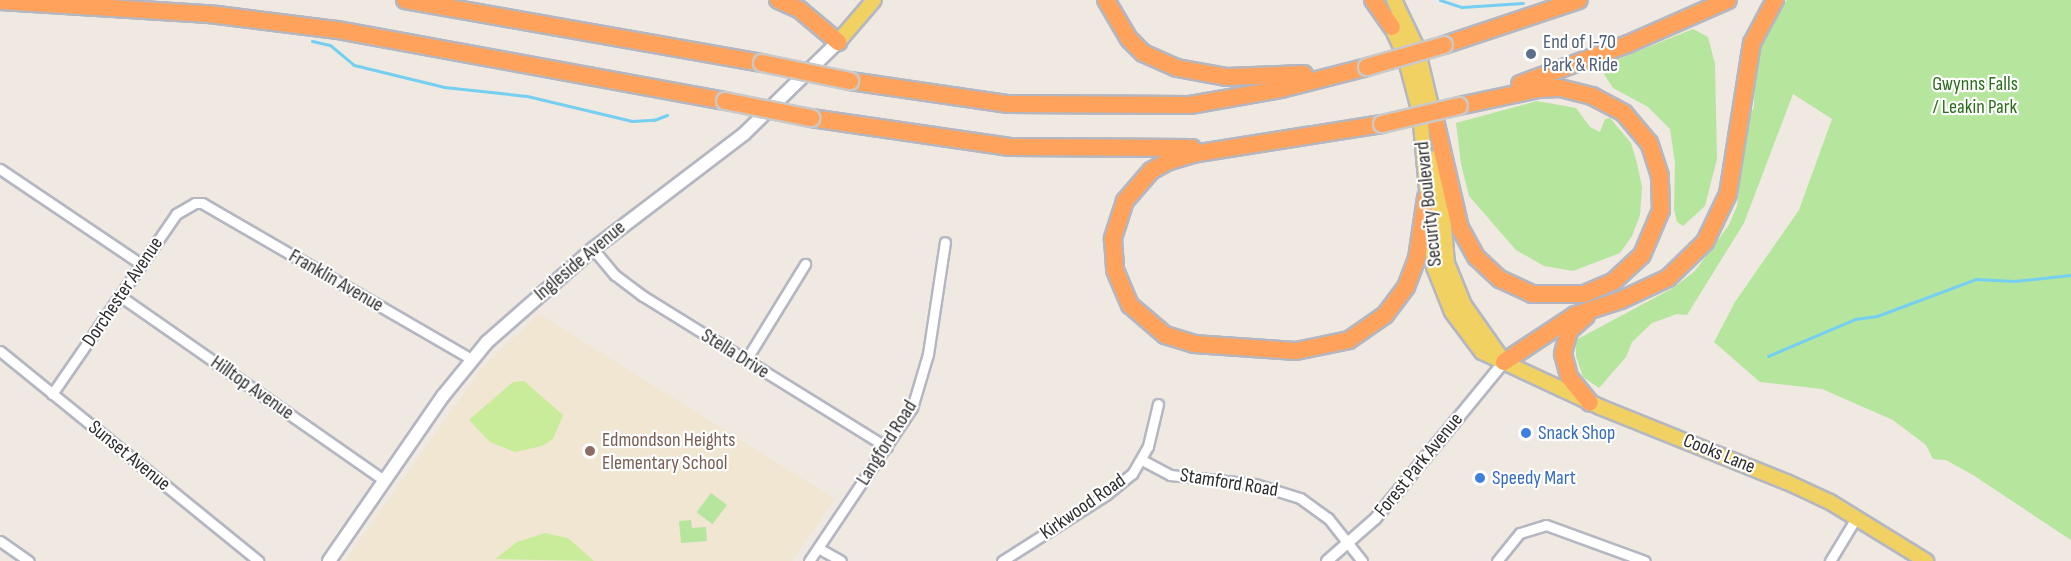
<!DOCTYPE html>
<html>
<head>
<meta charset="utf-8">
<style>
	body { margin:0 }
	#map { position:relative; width:2071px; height:561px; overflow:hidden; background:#efe9e1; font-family:"Sofia Sans Condensed",sans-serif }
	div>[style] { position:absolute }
	.education>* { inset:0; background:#f0e6d1 }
	.green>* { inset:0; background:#b6e59e; transform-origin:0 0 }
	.pitch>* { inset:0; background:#c9ec9a }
	.stream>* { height:3px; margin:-1.5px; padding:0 1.5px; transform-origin:1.5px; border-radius:1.5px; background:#75cff0 }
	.roads { filter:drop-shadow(2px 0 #b4b7c1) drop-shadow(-2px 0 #b4b7c1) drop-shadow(0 2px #b4b7c1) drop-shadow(0 -2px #b4b7c1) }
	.minor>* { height:9px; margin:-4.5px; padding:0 4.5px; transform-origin:4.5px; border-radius:4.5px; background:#fff }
	.tertiary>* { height:10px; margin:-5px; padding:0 5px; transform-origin:5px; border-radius:5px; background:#fff }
	.secondary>* { height:12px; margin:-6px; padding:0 6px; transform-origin:6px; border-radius:6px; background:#fff }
	.primary>* { height:14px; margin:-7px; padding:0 7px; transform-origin:7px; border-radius:7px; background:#f2d163 }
	.motorway>* { height:16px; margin:-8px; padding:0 8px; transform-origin:8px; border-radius:8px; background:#ffa35c }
	.bridges { filter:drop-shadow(2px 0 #c9c9c9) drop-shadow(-2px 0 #c9c9c9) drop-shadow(0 2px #c9c9c9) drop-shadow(0 -2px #c9c9c9) }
	.motorway-bridge>* { height:16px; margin:-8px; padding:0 8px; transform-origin:8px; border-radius:8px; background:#ffa35c }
	.dots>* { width:16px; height:16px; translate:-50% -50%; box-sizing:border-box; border:3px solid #fff; border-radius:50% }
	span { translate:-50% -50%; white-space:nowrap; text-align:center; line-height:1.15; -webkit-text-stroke:4.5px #fff; paint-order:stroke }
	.service-label { font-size:20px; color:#4e5e75 }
	.left { translate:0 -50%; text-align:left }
	.park-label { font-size:20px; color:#2c6e1b }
	.street-label { font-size:20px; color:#2e2e2e }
	.shop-label { font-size:20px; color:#366cbe }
	.education-label { font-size:20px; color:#785e54 }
</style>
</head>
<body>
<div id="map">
	<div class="education">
		<i style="clip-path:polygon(539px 314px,835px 499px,792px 561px,345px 561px,481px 369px)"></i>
	</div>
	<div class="green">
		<i style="clip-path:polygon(1787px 0,2071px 0,2071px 540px,1973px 475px,1946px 460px,1933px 459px,1926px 445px,1893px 420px,1822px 389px,1760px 382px,1714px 342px,1735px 302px,1799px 210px,1832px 119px,1793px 94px,1744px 223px,1687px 315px,1677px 314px,1652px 323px,1632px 342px,1626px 357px,1599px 388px,1583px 377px,1576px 356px,1576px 340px,1673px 288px,1695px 271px,1729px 225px,1737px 206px,1749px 117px,1754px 107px,1755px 63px,1772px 19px)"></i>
		<i style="clip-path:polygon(1693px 29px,1708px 37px,1715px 64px,1717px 159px,1705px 206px,1683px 226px,1677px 222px,1674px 209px,1675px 163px,1670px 129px,1648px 107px,1613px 88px,1604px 74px,1609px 63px)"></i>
		<i style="clip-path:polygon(1537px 101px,1576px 108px,1590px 127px,1600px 132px,1605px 119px,1610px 118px,1631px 143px,1637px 163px,1642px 187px,1640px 215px,1632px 236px,1620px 253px,1573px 271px,1544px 266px,1516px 250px,1469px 196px,1461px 164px,1456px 123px)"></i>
		<i style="left:711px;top:493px;width:20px;height:24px;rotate:37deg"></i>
		<i style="clip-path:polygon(691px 520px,692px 528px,706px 527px,707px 541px,681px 543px,679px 521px)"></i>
	</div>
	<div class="pitch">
		<i style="clip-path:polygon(524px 381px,563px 415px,553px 439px,542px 446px,515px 452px,490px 442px,469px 420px,513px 382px)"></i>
		<i style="clip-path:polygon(545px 533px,568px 538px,594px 561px,495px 559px,517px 542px)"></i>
	</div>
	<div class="stream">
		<i style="left:1440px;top:0;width:23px;rotate:18deg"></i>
		<i style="left:1462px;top:7px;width:61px;rotate:-3.8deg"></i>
		<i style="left:312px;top:41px;width:18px;rotate:13deg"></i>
		<i style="left:330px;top:45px;width:31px;rotate:40deg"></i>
		<i style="left:354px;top:65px;width:93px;rotate:13.7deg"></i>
		<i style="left:444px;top:87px;width:83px;rotate:6.2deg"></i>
		<i style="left:527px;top:96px;width:108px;rotate:13.4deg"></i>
		<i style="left:632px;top:121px;width:22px;rotate:-3deg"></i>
		<i style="left:654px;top:120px;width:14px;rotate:-21deg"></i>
		<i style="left:1768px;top:356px;width:95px;rotate:-23deg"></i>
		<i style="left:1855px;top:319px;width:22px;rotate:-8deg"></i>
		<i style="left:1877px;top:316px;width:106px;rotate:-20.5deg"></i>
		<i style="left:1976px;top:279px;width:38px;rotate:3deg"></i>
		<i style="left:2014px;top:281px;width:57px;rotate:-6deg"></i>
	</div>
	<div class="roads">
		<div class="minor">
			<i style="left:0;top:169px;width:170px;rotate:34deg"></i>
			<i style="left:593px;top:249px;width:34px;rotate:50deg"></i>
			<i style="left:615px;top:275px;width:35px;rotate:37deg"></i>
			<i style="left:643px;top:296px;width:287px;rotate:31.8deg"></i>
			<i style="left:120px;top:296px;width:322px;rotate:34.9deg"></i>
			<i style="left:0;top:351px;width:333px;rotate:39.1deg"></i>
			<i style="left:746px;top:360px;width:113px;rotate:-58.4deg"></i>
			<i style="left:52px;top:394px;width:219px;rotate:-55.4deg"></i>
			<i style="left:176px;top:214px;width:22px;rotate:-30deg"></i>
			<i style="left:195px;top:203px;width:7px"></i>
			<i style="left:202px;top:203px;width:311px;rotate:30.1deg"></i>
			<i style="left:1142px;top:460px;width:32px;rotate:28deg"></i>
			<i style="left:1170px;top:475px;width:85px;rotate:6deg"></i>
			<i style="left:1255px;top:484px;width:47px;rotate:17.3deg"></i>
			<i style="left:1300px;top:498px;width:34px;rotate:36deg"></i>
			<i style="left:1328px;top:518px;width:55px;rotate:51.7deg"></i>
			<i style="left:0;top:541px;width:35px;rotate:35deg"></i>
			<i style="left:818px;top:548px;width:26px;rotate:29deg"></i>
			<i style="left:809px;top:561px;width:184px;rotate:-56.1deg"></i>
			<i style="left:912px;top:408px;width:56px;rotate:-73.5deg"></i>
			<i style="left:928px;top:354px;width:113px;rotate:-81.4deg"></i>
			<i style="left:1002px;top:561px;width:125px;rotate:-32.5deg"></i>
			<i style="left:1107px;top:494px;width:32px;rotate:-39deg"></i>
			<i style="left:1132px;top:474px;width:32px;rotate:-60deg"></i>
			<i style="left:1148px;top:446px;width:43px;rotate:-76.6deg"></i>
			<i style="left:1497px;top:561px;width:36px;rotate:-51deg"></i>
			<i style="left:1520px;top:533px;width:27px;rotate:-17deg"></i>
			<i style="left:1546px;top:525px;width:105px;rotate:20deg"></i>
			<i style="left:1830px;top:561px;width:50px;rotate:-58.8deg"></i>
		</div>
		<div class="tertiary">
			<i style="left:1327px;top:561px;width:64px;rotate:-41.2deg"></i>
			<i style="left:1375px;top:519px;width:203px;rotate:-50.6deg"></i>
		</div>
		<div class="secondary">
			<i style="left:329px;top:561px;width:201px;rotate:-55.4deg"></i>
			<i style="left:443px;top:396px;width:70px;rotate:-50.8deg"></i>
			<i style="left:487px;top:342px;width:141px;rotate:-41.3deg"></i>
			<i style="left:593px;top:249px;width:190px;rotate:-37.3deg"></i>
			<i style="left:744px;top:134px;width:132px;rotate:-44.4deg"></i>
		</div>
		<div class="primary">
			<i style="left:1394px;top:0;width:53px;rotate:64.4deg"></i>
			<i style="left:1417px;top:48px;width:73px;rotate:76.5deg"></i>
			<i style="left:1387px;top:17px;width:40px;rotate:65deg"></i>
			<i style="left:1404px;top:53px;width:62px;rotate:75.1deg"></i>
			<i style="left:1420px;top:113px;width:155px;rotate:84.8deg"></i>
			<i style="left:1434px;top:267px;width:48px;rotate:68.2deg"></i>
			<i style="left:1452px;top:312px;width:50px;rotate:53.1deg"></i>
			<i style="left:1482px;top:352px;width:130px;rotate:25deg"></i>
			<i style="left:1600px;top:407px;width:201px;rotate:21.9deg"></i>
			<i style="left:1787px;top:482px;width:47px;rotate:24.9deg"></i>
			<i style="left:1830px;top:502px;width:113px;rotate:31.6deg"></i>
			<i style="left:838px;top:42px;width:55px;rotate:-49.4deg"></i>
			<i style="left:1438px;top:156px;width:107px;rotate:85.2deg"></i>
			<i style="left:1447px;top:263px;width:45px;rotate:68deg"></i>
			<i style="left:1464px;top:305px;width:70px;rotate:54.9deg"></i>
		</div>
		<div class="motorway">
			<i style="left:405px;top:0;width:363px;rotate:10deg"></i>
			<i style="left:778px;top:0;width:24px;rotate:24deg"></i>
			<i style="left:800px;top:10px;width:50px;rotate:40.1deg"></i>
			<i style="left:1106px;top:0;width:45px;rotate:59.5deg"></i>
			<i style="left:1129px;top:39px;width:20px;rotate:45deg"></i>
			<i style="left:1143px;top:53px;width:37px;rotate:24deg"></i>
			<i style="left:1177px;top:68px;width:51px;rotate:10.2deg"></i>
			<i style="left:1227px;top:77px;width:77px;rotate:-2.2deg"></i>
			<i style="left:1373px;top:0;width:33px;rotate:55deg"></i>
			<i style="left:0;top:1px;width:209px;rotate:3.6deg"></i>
			<i style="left:209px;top:14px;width:130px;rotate:7.1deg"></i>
			<i style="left:338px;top:30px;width:393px;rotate:10.4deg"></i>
			<i style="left:1444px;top:45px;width:142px;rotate:-18.4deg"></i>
			<i style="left:850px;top:81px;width:160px;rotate:8.3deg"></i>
			<i style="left:1008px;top:104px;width:182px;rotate:0.3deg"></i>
			<i style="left:1190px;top:105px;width:92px;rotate:-10deg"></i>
			<i style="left:1281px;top:89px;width:89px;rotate:-14.3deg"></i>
			<i style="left:1520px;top:84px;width:115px;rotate:-20.3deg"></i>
			<i style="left:1628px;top:44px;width:109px;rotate:-23.7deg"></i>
			<i style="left:1433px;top:111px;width:120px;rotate:77deg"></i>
			<i style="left:1460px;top:228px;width:33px;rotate:61deg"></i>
			<i style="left:1476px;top:257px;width:33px;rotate:43deg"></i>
			<i style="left:1500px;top:279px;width:35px;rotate:25deg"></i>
			<i style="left:1532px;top:294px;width:52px"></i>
			<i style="left:1584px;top:294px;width:33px;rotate:-23deg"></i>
			<i style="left:1614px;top:281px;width:38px;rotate:-43deg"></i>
			<i style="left:1642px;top:255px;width:49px;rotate:-67.1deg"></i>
			<i style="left:1661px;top:210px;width:34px;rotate:-92deg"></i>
			<i style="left:1660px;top:176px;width:35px;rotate:-108deg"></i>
			<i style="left:1649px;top:143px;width:39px;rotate:-130deg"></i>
			<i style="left:1624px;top:113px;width:36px;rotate:-152deg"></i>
			<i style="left:1592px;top:96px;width:34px;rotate:-166deg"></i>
			<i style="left:1559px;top:88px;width:20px;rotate:177deg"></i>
			<i style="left:1539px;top:89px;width:82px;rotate:168deg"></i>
			<i style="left:811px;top:118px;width:201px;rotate:8.3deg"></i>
			<i style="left:1010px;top:147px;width:182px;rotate:0.3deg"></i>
			<i style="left:1382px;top:124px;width:191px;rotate:171deg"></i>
			<i style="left:1193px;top:154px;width:27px;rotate:163deg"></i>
			<i style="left:1167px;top:162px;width:18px;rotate:151deg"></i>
			<i style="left:1151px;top:171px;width:40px;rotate:131deg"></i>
			<i style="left:1125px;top:201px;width:40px;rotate:108deg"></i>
			<i style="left:1113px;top:239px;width:31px;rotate:86deg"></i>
			<i style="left:1115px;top:270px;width:38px;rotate:67deg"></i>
			<i style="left:1130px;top:305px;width:46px;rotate:40.6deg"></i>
			<i style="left:1165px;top:335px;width:30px;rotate:17deg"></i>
			<i style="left:1194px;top:344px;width:102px;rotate:3.9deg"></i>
			<i style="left:1296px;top:351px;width:54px;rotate:-11.7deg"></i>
			<i style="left:1349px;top:340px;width:44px;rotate:-34.8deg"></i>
			<i style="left:1385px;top:315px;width:35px;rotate:-53deg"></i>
			<i style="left:1406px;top:287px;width:31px;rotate:-69deg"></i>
			<i style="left:1417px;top:258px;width:61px;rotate:-81.5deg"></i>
			<i style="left:1586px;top:316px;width:23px;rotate:139deg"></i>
			<i style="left:1569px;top:331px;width:24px;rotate:105deg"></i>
			<i style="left:1563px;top:354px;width:24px;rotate:75deg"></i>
			<i style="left:1569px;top:377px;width:33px;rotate:51deg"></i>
			<i style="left:1504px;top:362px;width:85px;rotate:-33.5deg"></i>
			<i style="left:1575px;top:315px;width:48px;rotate:-18.1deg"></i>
			<i style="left:1621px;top:300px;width:52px;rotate:-25.1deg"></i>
			<i style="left:1668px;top:278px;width:52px;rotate:-44.2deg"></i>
			<i style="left:1705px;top:242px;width:53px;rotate:-64.4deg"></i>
			<i style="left:1728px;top:194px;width:153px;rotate:-81deg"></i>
			<i style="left:1752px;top:43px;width:49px;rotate:-61.9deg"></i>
		</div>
	</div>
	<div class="bridges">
		<div class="motorway-bridge">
			<i style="left:762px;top:63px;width:90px;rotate:11.6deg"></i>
			<i style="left:1367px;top:67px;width:80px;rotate:-15.9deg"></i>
			<i style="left:725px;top:101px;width:88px;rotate:11.2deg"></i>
			<i style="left:1382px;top:124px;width:79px;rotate:-13.2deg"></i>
		</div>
	</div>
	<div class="dots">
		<i style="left:1531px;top:54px;background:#5c6f8a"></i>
		<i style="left:1526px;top:433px;background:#3f7fe0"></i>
		<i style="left:590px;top:451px;background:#8d6e63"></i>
		<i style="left:1480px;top:478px;background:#3f7fe0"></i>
	</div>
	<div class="service-label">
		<span class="left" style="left:1543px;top:54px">End of I-70<br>Park &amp; Ride</span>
	</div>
	<div class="park-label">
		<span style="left:1975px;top:96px">Gwynns Falls<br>/ Leakin Park</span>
	</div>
	<div class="street-label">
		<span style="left:1429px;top:204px;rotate:-96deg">Security Boulevard</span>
		<span style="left:580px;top:261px;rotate:-40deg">Ingleside Avenue</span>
		<span style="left:336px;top:281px;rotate:30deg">Franklin Avenue</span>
		<span style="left:123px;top:292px;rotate:-56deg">Dorchester Avenue</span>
		<span style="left:735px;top:354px;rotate:32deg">Stella Drive</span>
		<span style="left:252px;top:388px;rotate:35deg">Hilltop Avenue</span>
		<span style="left:887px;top:443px;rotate:-58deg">Langford Road</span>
		<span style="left:1719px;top:454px;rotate:22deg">Cooks Lane</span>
		<span style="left:129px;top:456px;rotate:39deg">Sunset Avenue</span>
		<span style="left:1419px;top:465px;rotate:-51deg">Forest Park Avenue</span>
		<span style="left:1229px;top:483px;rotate:9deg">Stamford Road</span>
		<span style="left:1083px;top:507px;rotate:-35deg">Kirkwood Road</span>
	</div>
	<div class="shop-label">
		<span class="left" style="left:1538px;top:433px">Snack Shop</span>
		<span class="left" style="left:1492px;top:478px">Speedy Mart</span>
	</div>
	<div class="education-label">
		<span class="left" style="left:602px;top:452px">Edmondson Heights<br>Elementary School</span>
	</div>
</div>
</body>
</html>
